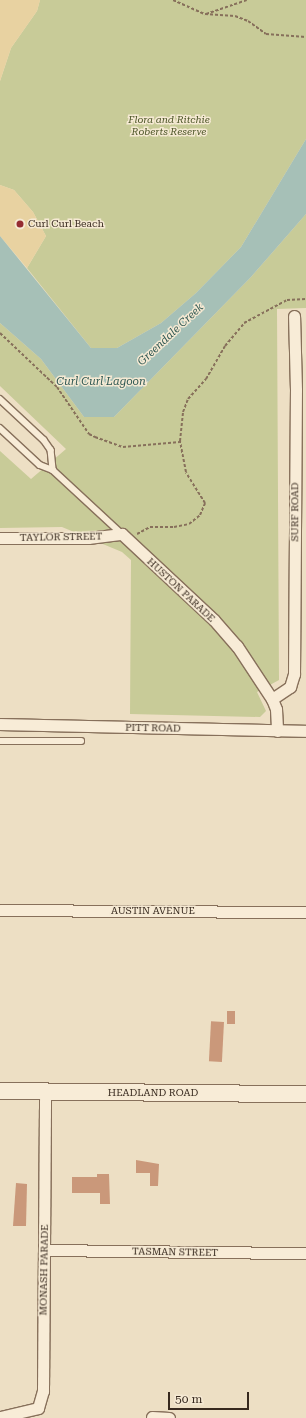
<!DOCTYPE html>
<html>
<head>
<meta charset="utf-8">
<style>
	body { margin:0 }
	#map { position:relative; width:306px; height:1418px; overflow:hidden; background:#eddfc4; font-family:"Roboto Serif",serif }
	div>[style] { position:absolute }
	.green>* { inset:0; background:#c8cb98 }
	.sand>* { inset:0; background:#e8d2a1 }
	.water>* { inset:0; background:#a6c0b7 }
	.building>* { inset:0; background:#ca987a; transform-origin:0 0 }
	.path>* { height:2px; margin-top:-1px; transform-origin:0; background:repeating-linear-gradient(90deg,#87705b 0 3px,transparent 0 5px) }
	.roads { filter:drop-shadow(1px 0 #87705b) drop-shadow(-1px 0 #87705b) drop-shadow(0 1px #87705b) drop-shadow(0 -1px #87705b) }
	.lane>* { height:5.5px; margin:-2.75px; padding:0 2.75px; transform-origin:2.75px; border-radius:2.75px; background:#f8ecd7 }
	.street>* { height:11px; margin:-5.5px; padding:0 5.5px; transform-origin:5.5px; border-radius:5.5px; background:#f8ecd7 }
	.secondary>* { height:16px; margin:-8px; padding:0 8px; transform-origin:8px; border-radius:8px; background:#f8ecd7 }
	.dots>* { width:11px; height:11px; translate:-50% -50%; box-sizing:border-box; border:2px solid #f5e9d3; border-radius:50% }
	span { translate:-50% -50%; white-space:nowrap; text-align:center; line-height:1.15; -webkit-text-stroke:3px #f5e9d3; paint-order:stroke }
	.park-label { font-size:10px; color:#4a5325; font-style:italic }
	.poi-label { font-size:10px; color:#37291e }
	.left { translate:0 -50%; text-align:left }
	.street-label { font-size:10px; color:#37291e }
	.water-label { font-size:11px; color:#2e5752; font-style:italic }
	.scale { position:absolute; left:168px; top:1392px; width:81px; height:18px; box-sizing:border-box; border:2px solid #37291e; border-top:0; padding-left:5px; font-size:12px; line-height:14px; white-space:nowrap; color:#37291e; -webkit-text-stroke:3px #f5e9d3; paint-order:stroke }
</style>
</head>
<body>
<div id="map">
	<div class="green">
		<i style="clip-path:polygon(40px 0,306px 0,306px 139px,241px 247px,196px 293px,161px 323px,117px 348px,91px 348px,27px 268px,46px 236px,33px 212px,14px 190px,0 185px,0 81px,11px 48px,37px 11px)"></i>
		<i style="clip-path:polygon(306px 214px,306px 308px,277px 309px,279px 680px,257px 692px,266px 711px,260px 717px,130px 714px,131px 560px,122px 552px,62px 527px,0 528px,0 451px,31px 479px,66px 449px,0 386px,0 323px,41px 359px,84px 417px,114px 417px,251px 277px)"></i>
	</div>
	<div class="sand">
		<i style="clip-path:polygon(0 0,40px 0,37px 11px,11px 48px,0 81px)"></i>
		<i style="clip-path:polygon(0 185px,14px 190px,33px 212px,46px 236px,27px 268px,0 236px)"></i>
	</div>
	<div class="water">
		<i style="clip-path:polygon(306px 139px,306px 214px,251px 277px,114px 417px,84px 417px,41px 359px,0 323px,0 236px,91px 348px,117px 348px,161px 323px,196px 293px,241px 247px)"></i>
	</div>
	<div class="building">
		<i style="left:227px;top:1011px;width:8px;height:13px"></i>
		<i style="left:224px;top:1022px;width:40px;height:13px;rotate:93deg"></i>
		<i style="clip-path:polygon(136px 1160px,159px 1164px,158px 1186px,150px 1186px,150px 1173px,136px 1173px)"></i>
		<i style="clip-path:polygon(97px 1174px,109px 1174px,110px 1204px,100px 1204px,100px 1193px,72px 1193px,72px 1177px,97px 1177px)"></i>
		<i style="clip-path:polygon(16px 1183px,27px 1184px,26px 1226px,13px 1226px)"></i>
	</div>
	<div class="path">
		<i style="left:173px;top:0;width:35px;rotate:24deg"></i>
		<i style="left:205px;top:14px;width:30px;rotate:4deg"></i>
		<i style="left:235px;top:16px;width:14px;rotate:21deg"></i>
		<i style="left:248px;top:21px;width:22px;rotate:36deg"></i>
		<i style="left:266px;top:34px;width:40px;rotate:4.3deg"></i>
		<i style="left:206px;top:14px;width:43px;rotate:-18.9deg"></i>
		<i style="left:0;top:333px;width:79px;rotate:43.5deg"></i>
		<i style="left:57px;top:387px;width:57px;rotate:55.8deg"></i>
		<i style="left:89px;top:434px;width:7px;rotate:27deg"></i>
		<i style="left:95px;top:437px;width:30px;rotate:20deg"></i>
		<i style="left:123px;top:447px;width:57px;rotate:-5deg"></i>
		<i style="left:137px;top:534px;width:15px;rotate:-28deg"></i>
		<i style="left:150px;top:527px;width:24px"></i>
		<i style="left:174px;top:527px;width:15px;rotate:-11deg"></i>
		<i style="left:189px;top:524px;width:14px;rotate:-39deg"></i>
		<i style="left:200px;top:515px;width:13px;rotate:-67deg"></i>
		<i style="left:205px;top:503px;width:36px;rotate:-122deg"></i>
		<i style="left:186px;top:472px;width:32px;rotate:-101deg"></i>
		<i style="left:180px;top:441px;width:29px;rotate:-84deg"></i>
		<i style="left:183px;top:412px;width:14px;rotate:-69deg"></i>
		<i style="left:188px;top:399px;width:27px;rotate:-48deg"></i>
		<i style="left:206px;top:379px;width:38px;rotate:-60deg"></i>
		<i style="left:225px;top:346px;width:30px;rotate:-50deg"></i>
		<i style="left:244px;top:323px;width:49px;rotate:-28.1deg"></i>
		<i style="left:287px;top:300px;width:19px;rotate:-3deg"></i>
	</div>
	<div class="roads">
		<div class="lane">
			<i style="left:0;top:399px;width:60px;rotate:43deg"></i>
			<i style="left:44px;top:440px;width:12px;rotate:55deg"></i>
			<i style="left:51px;top:450px;width:20px;rotate:84deg"></i>
			<i style="left:0;top:428px;width:54px;rotate:42.8deg"></i>
			<i style="left:40px;top:465px;width:14px;rotate:21deg"></i>
			<i style="left:53px;top:470px;width:94px;rotate:42.8deg"></i>
			<i style="left:0;top:741px;width:81px"></i>
		</div>
		<div class="street">
			<i style="left:0;top:538px;width:88px"></i>
			<i style="left:88px;top:538px;width:34px;rotate:-7deg"></i>
			<i style="left:122px;top:534px;width:126px;rotate:43.1deg"></i>
			<i style="left:214px;top:620px;width:35px;rotate:49deg"></i>
			<i style="left:237px;top:646px;width:64px;rotate:56.6deg"></i>
			<i style="left:272px;top:699px;width:11px;rotate:68deg"></i>
			<i style="left:276px;top:709px;width:22px;rotate:87deg"></i>
			<i style="left:272px;top:699px;width:22px;rotate:-34deg"></i>
			<i style="left:290px;top:687px;width:14px;rotate:-73deg"></i>
			<i style="left:294px;top:674px;width:284px;rotate:-89.6deg"></i>
			<i style="left:296px;top:390px;width:74px;rotate:-91.5deg"></i>
			<i style="left:0;top:724px;width:306px;rotate:1.3deg"></i>
			<i style="left:0;top:910px;width:306px;rotate:0.4deg"></i>
			<i style="left:45px;top:1250px;width:261px;rotate:0.7deg"></i>
			<i style="left:0;top:1417px;width:39px;rotate:-13deg"></i>
			<i style="left:38px;top:1408px;width:18px;rotate:-74deg"></i>
			<i style="left:43px;top:1391px;width:299px;rotate:-89.6deg"></i>
			<i style="left:152px;top:1417px;width:17px;rotate:3deg"></i>
		</div>
		<div class="secondary">
			<i style="left:0;top:1091px;width:306px;rotate:0.6deg"></i>
		</div>
	</div>
	<div class="dots">
		<i style="left:20px;top:224px;background:#952c32"></i>
	</div>
	<div class="park-label">
		<span style="left:169px;top:125px">Flora and Ritchie<br>Roberts Reserve</span>
	</div>
	<div class="poi-label">
		<span class="left" style="left:28px;top:224px">Curl Curl Beach</span>
	</div>
	<div class="street-label">
		<span style="left:295px;top:512px;rotate:-90deg">SURF ROAD</span>
		<span style="left:61px;top:537px;rotate:-1deg">TAYLOR STREET</span>
		<span style="left:181px;top:590px;rotate:43deg">HUSTON PARADE</span>
		<span style="left:153px;top:728px;rotate:1deg">PITT ROAD</span>
		<span style="left:153px;top:911px">AUSTIN AVENUE</span>
		<span style="left:153px;top:1093px">HEADLAND ROAD</span>
		<span style="left:175px;top:1252px;rotate:1deg">TASMAN STREET</span>
		<span style="left:44px;top:1270px;rotate:-89deg">MONASH PARADE</span>
	</div>
	<div class="water-label">
		<span style="left:171px;top:335px;rotate:-43deg">Greendale Creek</span>
		<span style="left:101px;top:382px">Curl Curl Lagoon</span>
	</div>
	<div class="scale">50 m</div>
</div>
</body>
</html>
